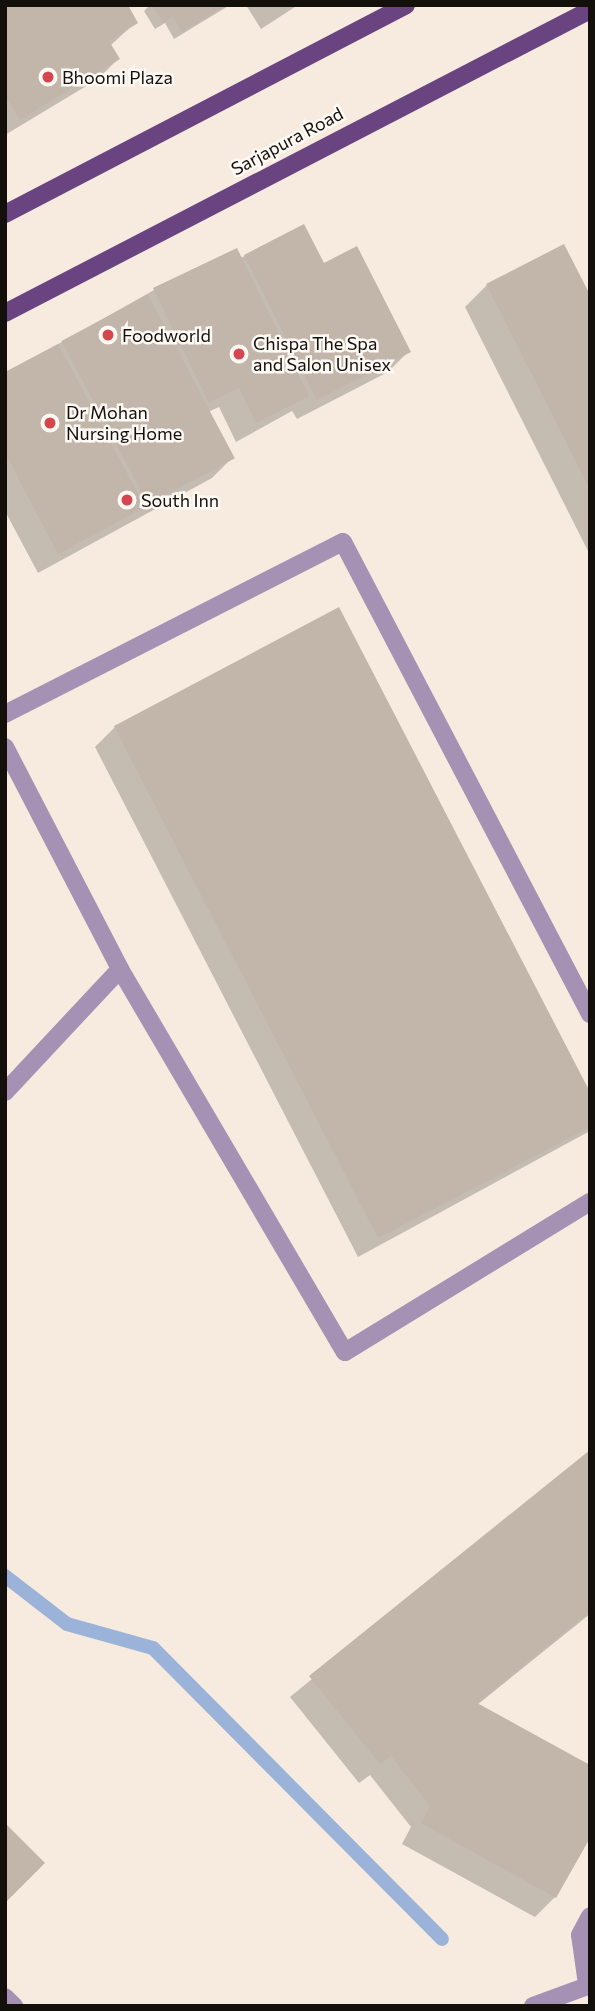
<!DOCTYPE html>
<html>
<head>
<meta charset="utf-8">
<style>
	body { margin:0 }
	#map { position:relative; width:595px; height:2011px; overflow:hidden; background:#f6ebde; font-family:Commissioner,sans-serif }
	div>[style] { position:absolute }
	.shadow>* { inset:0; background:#0003 }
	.stream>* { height:14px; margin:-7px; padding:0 7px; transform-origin:7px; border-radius:7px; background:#9cb3d9 }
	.building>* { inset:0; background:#c2b5aa; transform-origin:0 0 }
	.service>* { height:18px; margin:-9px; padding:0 9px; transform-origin:9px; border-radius:9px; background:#a591b3 }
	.minor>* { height:18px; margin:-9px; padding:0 9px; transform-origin:9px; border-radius:9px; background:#a591b3 }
	.primary>* { height:18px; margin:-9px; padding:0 9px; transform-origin:9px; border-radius:9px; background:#694480 }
	.dots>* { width:19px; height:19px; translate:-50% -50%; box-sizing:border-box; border:4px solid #fef9f4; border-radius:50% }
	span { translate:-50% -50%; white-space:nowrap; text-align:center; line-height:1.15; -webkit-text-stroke:5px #fef9f4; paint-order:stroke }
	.poi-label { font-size:18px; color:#130f0b }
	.left { translate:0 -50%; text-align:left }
	.street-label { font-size:18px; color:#130f0b }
	.frame { position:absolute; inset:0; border:7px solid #130f0b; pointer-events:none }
</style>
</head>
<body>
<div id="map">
	<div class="shadow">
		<i style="clip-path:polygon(5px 5px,136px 22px,110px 46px,118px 59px,98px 79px,5px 135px)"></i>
		<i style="clip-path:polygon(150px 5px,230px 5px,174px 39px,165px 23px,155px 29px,144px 11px)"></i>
		<i style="clip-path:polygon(246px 5px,298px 5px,261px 29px)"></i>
		<i style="clip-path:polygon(245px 256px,323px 266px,408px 352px,388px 372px,297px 419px,292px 411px,236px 442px,219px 407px,208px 412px,232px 458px,212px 478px,38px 573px,5px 511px,5px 374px,154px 290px)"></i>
		<i style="clip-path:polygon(487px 285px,590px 299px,590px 555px,465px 307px)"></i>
		<i style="clip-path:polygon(115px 727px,590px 1096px,590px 1131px,358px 1257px,95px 747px)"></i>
		<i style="clip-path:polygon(590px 1452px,590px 1614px,477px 1705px,555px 1897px,535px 1917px,402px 1844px,411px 1827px,370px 1775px,359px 1783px,290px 1697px)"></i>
	</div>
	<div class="stream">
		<i style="left:5px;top:1576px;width:78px;rotate:37.7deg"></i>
		<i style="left:67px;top:1624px;width:89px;rotate:15.6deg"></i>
		<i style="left:153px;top:1648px;width:410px;rotate:45.2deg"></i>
	</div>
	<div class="building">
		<i style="clip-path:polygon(5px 5px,128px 5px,138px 23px,109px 41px,120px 59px,20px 120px,5px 95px)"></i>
		<i style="clip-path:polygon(152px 5px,227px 5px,182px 32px,173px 16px,163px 23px)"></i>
		<i style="clip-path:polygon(304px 224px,324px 263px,357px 246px,411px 352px,317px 400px,244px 255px)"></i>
		<i style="clip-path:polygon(564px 244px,590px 295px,590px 489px,486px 284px)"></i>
		<i style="clip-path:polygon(237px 248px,309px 396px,256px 423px,239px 388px,209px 403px,153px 288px)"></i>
		<i style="left:148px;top:295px;width:185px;height:98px;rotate:62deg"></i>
		<i style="clip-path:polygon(58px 344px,145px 507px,58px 554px,5px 453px,5px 372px)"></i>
		<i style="clip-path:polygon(339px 607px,590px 1092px,590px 1127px,378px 1238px,114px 726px)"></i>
		<i style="clip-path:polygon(590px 1450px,590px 1612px,477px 1703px,590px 1765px,590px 1838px,556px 1898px,421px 1823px,430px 1806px,391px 1756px,380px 1764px,309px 1676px)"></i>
		<i style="clip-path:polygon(5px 1823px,45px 1863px,5px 1903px)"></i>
	</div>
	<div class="service">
		<i style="left:5px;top:714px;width:379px;rotate:-27deg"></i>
		<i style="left:343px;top:542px;width:533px;rotate:62.38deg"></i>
		<i style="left:5px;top:747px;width:250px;rotate:62.6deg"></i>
		<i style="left:120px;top:969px;width:444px;rotate:59.6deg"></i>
		<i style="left:345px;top:1352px;width:287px;rotate:-31.5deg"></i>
		<i style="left:5px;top:1092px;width:168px;rotate:-46.9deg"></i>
	</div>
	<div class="minor">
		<i style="left:587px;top:1984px;width:49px;rotate:-98.1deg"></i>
		<i style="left:580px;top:1935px;width:21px;rotate:-62deg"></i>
		<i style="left:5px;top:1997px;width:13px;rotate:45deg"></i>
		<i style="left:533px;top:2006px;width:61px;rotate:-20.2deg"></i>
	</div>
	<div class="primary">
		<i style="left:5px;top:214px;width:452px;rotate:-27.5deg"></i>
		<i style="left:5px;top:313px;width:659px;rotate:-27.38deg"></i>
	</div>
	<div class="dots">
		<i style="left:48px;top:77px;background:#d6464f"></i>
		<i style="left:108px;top:335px;background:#d6464f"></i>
		<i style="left:239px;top:354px;background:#d6464f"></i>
		<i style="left:50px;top:423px;background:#d6464f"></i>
		<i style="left:127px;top:500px;background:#d6464f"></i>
	</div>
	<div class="poi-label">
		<span class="left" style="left:62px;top:77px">Bhoomi Plaza</span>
		<span class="left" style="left:122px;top:335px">Foodworld</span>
		<span class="left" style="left:253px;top:354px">Chispa The Spa<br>and Salon Unisex</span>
		<span class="left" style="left:66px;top:423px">Dr Mohan<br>Nursing Home</span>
		<span class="left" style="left:141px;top:500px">South Inn</span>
	</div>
	<div class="street-label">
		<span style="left:287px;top:141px;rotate:-28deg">Sarjapura Road</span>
	</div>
	<div class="frame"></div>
</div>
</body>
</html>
